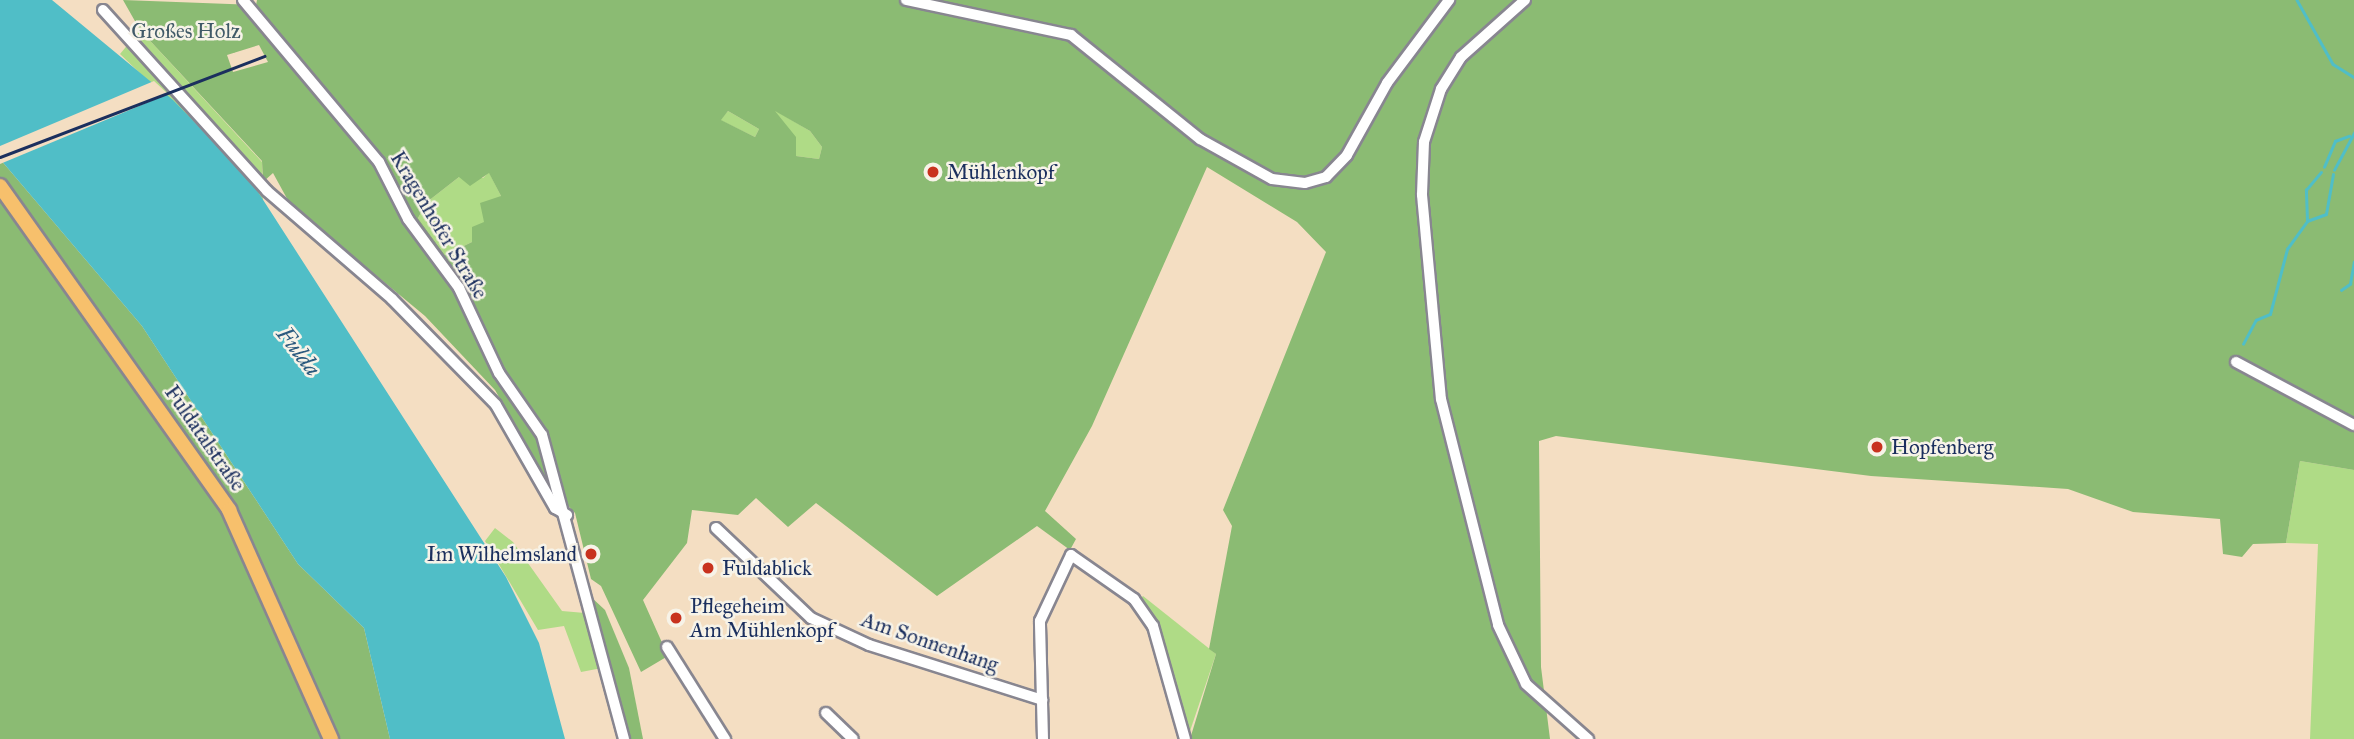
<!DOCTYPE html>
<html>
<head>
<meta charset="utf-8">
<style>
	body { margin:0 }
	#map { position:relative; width:2354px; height:739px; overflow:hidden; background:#f4dec2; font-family:"IM FELL Great Primer",serif }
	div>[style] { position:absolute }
	.green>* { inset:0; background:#afdb86 }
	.forest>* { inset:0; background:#8bbb73 }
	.water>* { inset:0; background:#50bec7 }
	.pier>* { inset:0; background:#f4dec2 }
	.stream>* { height:2.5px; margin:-1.25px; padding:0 1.25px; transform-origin:1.25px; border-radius:1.25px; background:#50bec7 }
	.roads { filter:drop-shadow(2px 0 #888690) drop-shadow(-2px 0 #888690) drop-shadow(0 2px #888690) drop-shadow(0 -2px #888690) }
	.minor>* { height:10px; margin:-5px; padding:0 5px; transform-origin:5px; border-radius:5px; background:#fff }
	.major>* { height:14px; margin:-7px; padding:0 7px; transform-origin:7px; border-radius:7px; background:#f7c06c }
	.rail>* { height:2.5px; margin:-1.25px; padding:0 1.25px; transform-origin:1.25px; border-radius:1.25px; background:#1b2f5e }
	.dots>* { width:19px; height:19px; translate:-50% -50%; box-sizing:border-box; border:4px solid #f7f3e8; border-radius:50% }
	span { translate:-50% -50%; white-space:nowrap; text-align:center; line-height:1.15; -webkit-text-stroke:5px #f7f3e8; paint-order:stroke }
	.park-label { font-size:21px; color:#405a68 }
	.poi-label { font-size:21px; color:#1b2f5e }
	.left { translate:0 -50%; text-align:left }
	.right { translate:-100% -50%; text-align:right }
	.street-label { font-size:21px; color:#1b2f5e }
	.water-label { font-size:23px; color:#2b5a7e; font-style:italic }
</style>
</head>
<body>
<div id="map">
	<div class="green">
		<i style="clip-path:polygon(140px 30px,262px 162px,263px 202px,249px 178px,120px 54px)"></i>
		<i style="clip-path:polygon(773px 109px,810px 131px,822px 147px,819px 159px,796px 156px)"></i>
		<i style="clip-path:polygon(728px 111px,759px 129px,755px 137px,720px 120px)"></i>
		<i style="clip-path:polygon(489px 172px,501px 196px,472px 242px,445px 255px,418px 218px,427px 202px,459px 177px,483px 178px)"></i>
		<i style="clip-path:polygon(2300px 461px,2354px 470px,2354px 739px,2310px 739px,2318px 544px,2286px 543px)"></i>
		<i style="clip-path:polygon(495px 528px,513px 542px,562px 611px,585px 613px,602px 668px,581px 672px,564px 626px,538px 630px,485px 541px)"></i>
		<i style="clip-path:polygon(1143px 596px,1216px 654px,1189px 734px,1140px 599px)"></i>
	</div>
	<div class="forest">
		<i style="clip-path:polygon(evenodd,123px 0,256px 5px,257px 0,2354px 0,2354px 470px,2300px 461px,2286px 543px,2253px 544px,2242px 557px,2223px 554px,2220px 519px,2133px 512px,2068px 489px,1871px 476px,1556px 436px,1539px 441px,1541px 667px,1550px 739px,1190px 739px,1216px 654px,1209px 649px,1232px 526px,1223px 510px,1326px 252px,1297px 222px,1207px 167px,1092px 426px,1045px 511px,1076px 539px,1070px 550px,1037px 526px,937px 596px,816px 503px,788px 527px,756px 498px,738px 515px,692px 510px,687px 543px,643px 600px,668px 656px,641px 672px,601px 586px,591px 579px,575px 513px,550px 486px,495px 390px,425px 316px,290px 204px,273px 173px,263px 182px,262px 161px,140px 30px,123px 0,259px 45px,268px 62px,233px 72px,227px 55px,259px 45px,123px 0,728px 111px,759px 129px,755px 137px,721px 120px,728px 111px,123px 0,775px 111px,810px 131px,822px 147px,819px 159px,796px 156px,796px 137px,775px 111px,123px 0,489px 173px,501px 196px,480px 203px,484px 222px,472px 227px,472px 242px,445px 255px,418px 218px,427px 202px,459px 177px,470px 186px,489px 173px)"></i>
		<i style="clip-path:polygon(0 159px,142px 326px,298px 564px,364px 628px,390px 739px,0 739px)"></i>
		<i style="clip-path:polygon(591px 597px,605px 610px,629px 668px,643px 739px,629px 739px)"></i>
	</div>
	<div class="water">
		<i style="clip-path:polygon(0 0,52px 0,173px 100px,249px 178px,506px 577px,539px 643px,565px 739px,390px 739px,364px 628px,298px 564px,142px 326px,0 159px)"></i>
	</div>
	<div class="pier">
		<i style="clip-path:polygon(154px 81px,168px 94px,0 164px,0 146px)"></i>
	</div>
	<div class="stream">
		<i style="left:2297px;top:0;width:73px;rotate:60.6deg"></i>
		<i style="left:2333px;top:64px;width:25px;rotate:32deg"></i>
		<i style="left:2324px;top:167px;width:28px;rotate:-67deg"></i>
		<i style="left:2335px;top:141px;width:15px;rotate:-20deg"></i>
		<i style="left:2334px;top:170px;width:42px;rotate:-61.6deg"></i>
		<i style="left:2307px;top:221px;width:31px;rotate:-92deg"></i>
		<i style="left:2306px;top:190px;width:23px;rotate:-50deg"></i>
		<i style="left:2341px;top:290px;width:11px;rotate:-34deg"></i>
		<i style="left:2350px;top:284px;width:22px;rotate:-80deg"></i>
		<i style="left:2243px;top:344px;width:27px;rotate:-62deg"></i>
		<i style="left:2256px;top:320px;width:15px;rotate:-23deg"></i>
		<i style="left:2270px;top:314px;width:67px;rotate:-75.3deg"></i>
		<i style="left:2287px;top:249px;width:34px;rotate:-54deg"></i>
		<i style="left:2307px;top:221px;width:20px;rotate:-20deg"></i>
		<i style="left:2326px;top:214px;width:40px;rotate:-80deg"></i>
	</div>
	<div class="roads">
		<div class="minor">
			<i style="left:243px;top:0;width:212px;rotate:50deg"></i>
			<i style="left:379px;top:162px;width:64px;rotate:63deg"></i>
			<i style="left:408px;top:219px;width:86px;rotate:53.5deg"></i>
			<i style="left:459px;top:288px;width:94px;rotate:64.8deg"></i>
			<i style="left:499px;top:373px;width:75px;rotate:55.3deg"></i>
			<i style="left:542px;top:435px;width:315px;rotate:74.9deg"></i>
			<i style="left:906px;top:0;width:169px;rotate:12deg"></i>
			<i style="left:1071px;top:35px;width:166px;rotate:38.9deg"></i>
			<i style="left:1200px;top:139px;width:82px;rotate:29.1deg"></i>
			<i style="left:1272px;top:179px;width:33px;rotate:7deg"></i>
			<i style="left:1305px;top:183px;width:22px;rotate:-16deg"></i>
			<i style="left:1326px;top:177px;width:30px;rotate:-46deg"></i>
			<i style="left:1347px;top:155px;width:82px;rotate:-60.9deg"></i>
			<i style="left:1387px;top:83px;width:104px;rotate:-53.2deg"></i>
			<i style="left:1525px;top:0;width:86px;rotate:138.3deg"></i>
			<i style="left:1461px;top:57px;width:38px;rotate:122deg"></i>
			<i style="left:1441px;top:89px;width:56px;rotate:107.8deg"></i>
			<i style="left:1424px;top:142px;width:53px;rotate:92.2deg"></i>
			<i style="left:1422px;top:195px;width:205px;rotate:84.7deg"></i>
			<i style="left:1441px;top:399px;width:233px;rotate:75.8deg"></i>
			<i style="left:1498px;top:625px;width:65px;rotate:64.6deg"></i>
			<i style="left:1526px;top:684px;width:83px;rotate:41.6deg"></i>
			<i style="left:103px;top:10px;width:244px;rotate:47.8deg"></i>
			<i style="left:267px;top:191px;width:165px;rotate:40.8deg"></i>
			<i style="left:392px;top:299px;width:148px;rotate:45.5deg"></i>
			<i style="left:496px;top:405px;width:119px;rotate:60.2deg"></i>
			<i style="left:555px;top:508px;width:14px;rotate:30deg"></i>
			<i style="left:2236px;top:362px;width:134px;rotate:28.1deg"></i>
			<i style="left:716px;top:528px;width:131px;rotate:43.5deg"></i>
			<i style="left:811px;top:618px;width:64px;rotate:25deg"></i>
			<i style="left:869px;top:645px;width:182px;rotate:17.6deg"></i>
			<i style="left:667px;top:647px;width:109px;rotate:57.8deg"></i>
			<i style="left:826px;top:713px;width:37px;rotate:44deg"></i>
			<i style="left:1043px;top:739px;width:118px;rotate:-91.5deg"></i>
			<i style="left:1040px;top:621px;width:73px;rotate:-64.8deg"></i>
			<i style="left:1071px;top:555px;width:77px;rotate:34.9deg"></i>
			<i style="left:1134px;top:599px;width:33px;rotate:55deg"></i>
			<i style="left:1153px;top:626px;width:117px;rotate:74.2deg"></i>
		</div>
		<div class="major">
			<i style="left:0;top:186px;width:397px;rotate:54.7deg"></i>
			<i style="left:229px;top:510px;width:251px;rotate:66deg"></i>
		</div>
	</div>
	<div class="rail">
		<i style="left:0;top:157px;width:283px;rotate:-20.9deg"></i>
	</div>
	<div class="dots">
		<i style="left:933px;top:172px;background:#c8321e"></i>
		<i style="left:1877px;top:447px;background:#c8321e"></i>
		<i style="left:591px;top:554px;background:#c8321e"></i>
		<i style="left:708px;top:568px;background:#c8321e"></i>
		<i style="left:676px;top:618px;background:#c8321e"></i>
	</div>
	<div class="park-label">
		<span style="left:186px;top:31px">Großes Holz</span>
	</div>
	<div class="poi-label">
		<span class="left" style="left:947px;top:172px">Mühlenkopf</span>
		<span class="left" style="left:1891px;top:447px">Hopfenberg</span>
		<span class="right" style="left:577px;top:554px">Im Wilhelmsland</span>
		<span class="left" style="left:722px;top:568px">Fuldablick</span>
		<span class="left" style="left:690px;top:618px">Pflegeheim<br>Am Mühlenkopf</span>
	</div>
	<div class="street-label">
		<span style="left:439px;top:225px;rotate:59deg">Kragenhofer Straße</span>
		<span style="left:205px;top:438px;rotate:55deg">Fuldatalstraße</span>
		<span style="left:930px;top:642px;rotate:19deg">Am Sonnenhang</span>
	</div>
	<div class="water-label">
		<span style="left:299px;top:351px;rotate:52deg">Fulda</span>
	</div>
</div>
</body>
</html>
